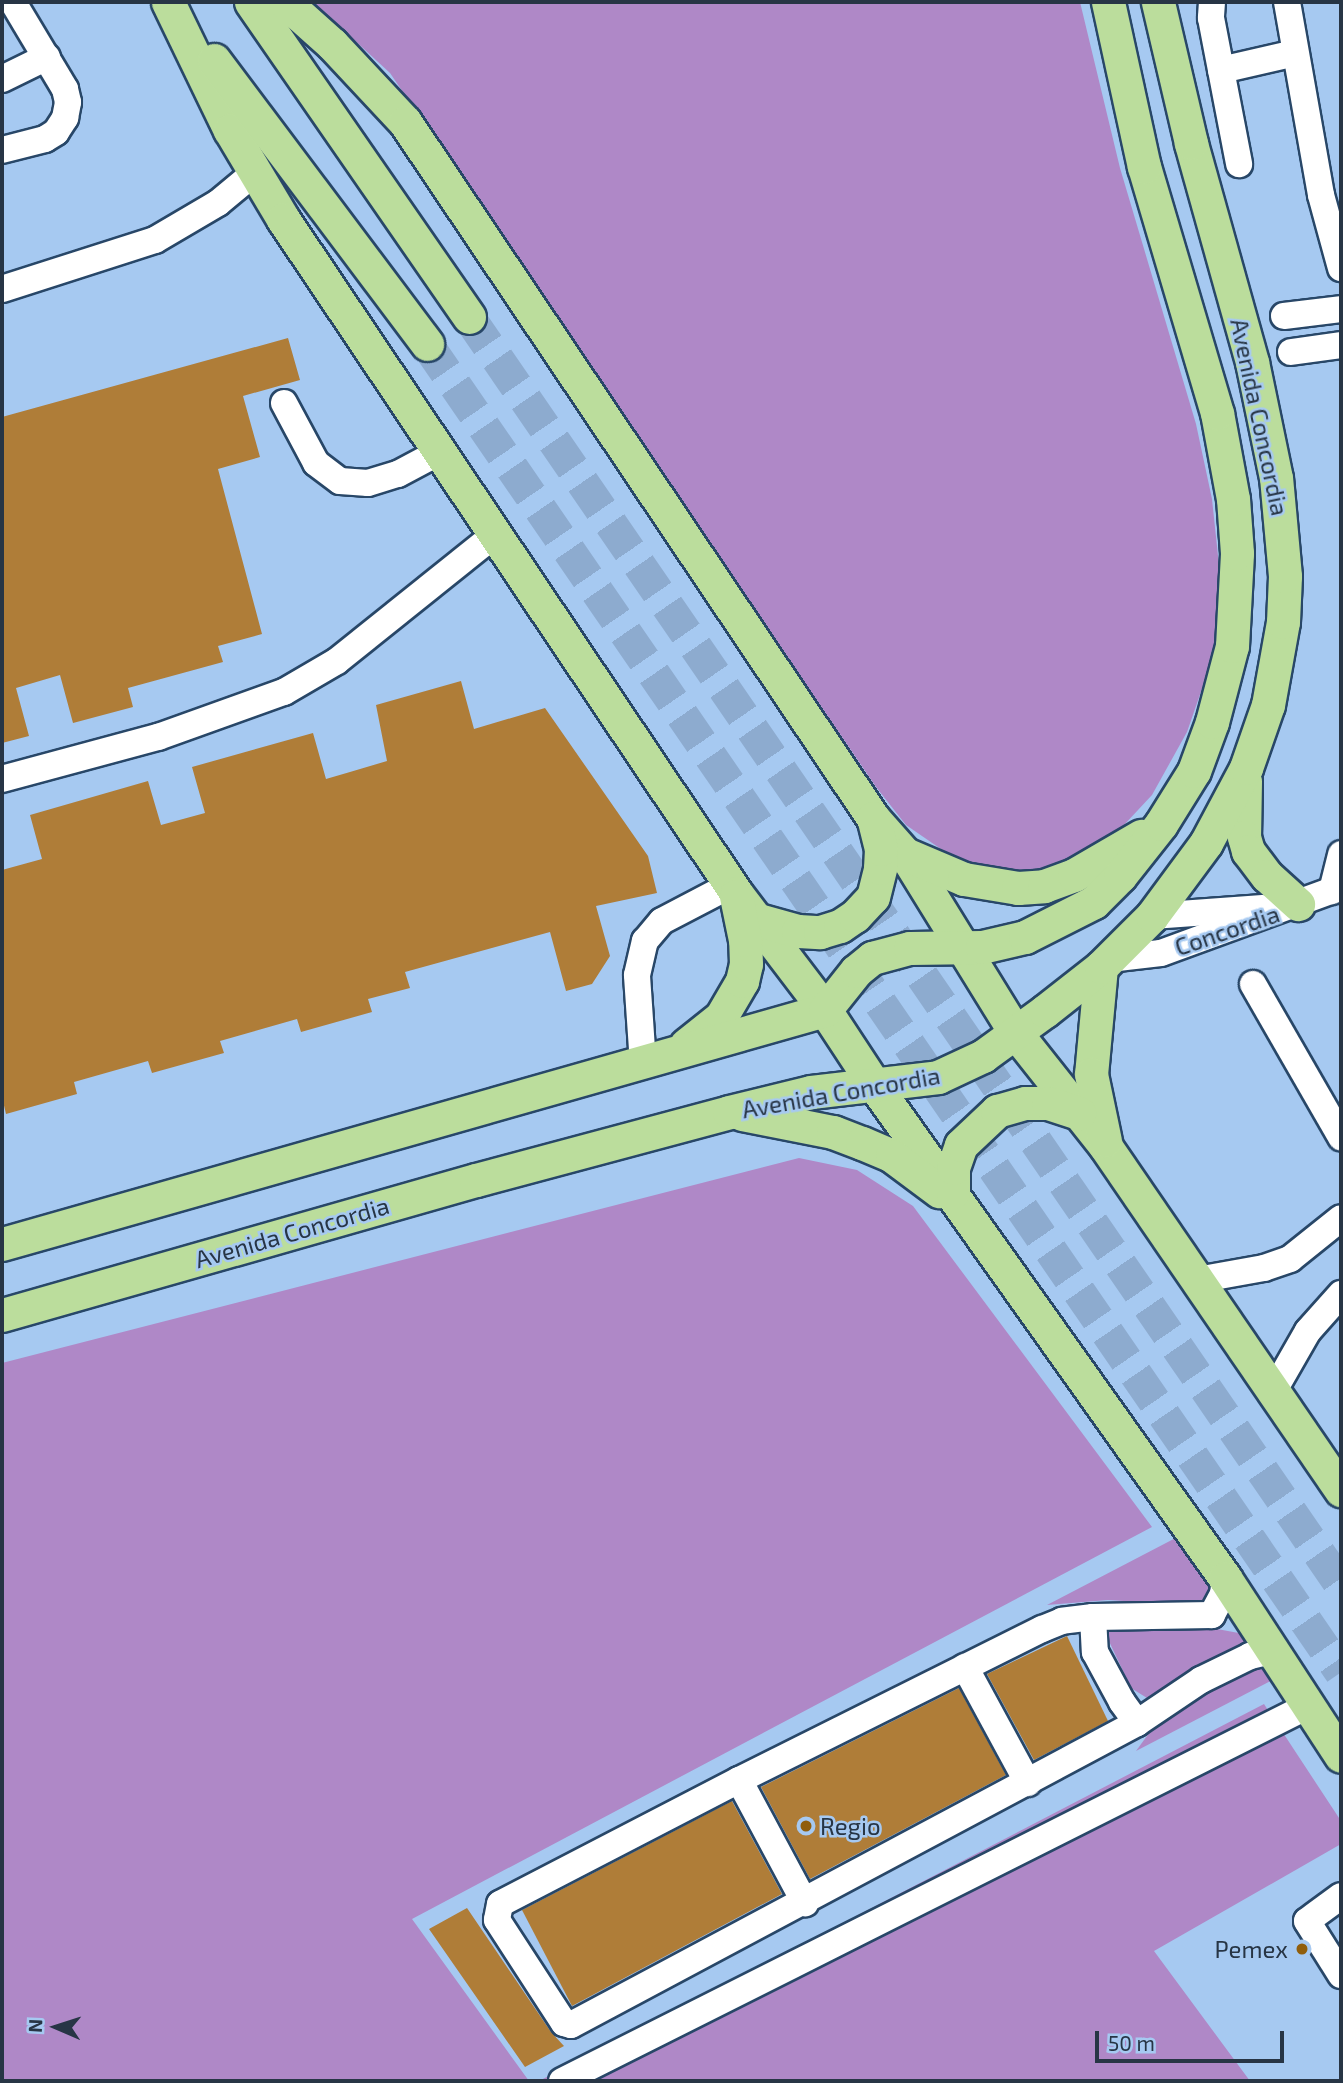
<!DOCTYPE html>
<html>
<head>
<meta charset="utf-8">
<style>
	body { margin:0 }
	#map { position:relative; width:1343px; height:2083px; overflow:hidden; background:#a6c9f1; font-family:"Exo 2",sans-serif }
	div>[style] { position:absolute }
	.green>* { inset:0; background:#af88c7 }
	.building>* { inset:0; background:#af7d38 }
	.major-tunnel>* { height:33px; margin-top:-16.5px; transform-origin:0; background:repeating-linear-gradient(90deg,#8dabcf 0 33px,transparent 0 50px) }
	.roads { filter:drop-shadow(2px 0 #284768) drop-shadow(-2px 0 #284768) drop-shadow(0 2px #284768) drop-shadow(0 -2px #284768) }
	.minor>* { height:26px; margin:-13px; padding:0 13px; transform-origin:13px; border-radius:13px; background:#fff }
	.major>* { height:33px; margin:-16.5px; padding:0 16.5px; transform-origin:16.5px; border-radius:16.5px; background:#bbdd9c }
	.dots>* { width:19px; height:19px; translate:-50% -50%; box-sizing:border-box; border:4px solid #a6c9f1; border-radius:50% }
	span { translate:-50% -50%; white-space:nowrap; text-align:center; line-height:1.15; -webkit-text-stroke:5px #a6c9f1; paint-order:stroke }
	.street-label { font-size:24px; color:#273545 }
	.poi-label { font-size:24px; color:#273545 }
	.left { translate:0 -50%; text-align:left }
	.right { translate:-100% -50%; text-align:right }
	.frame { position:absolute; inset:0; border:4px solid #273545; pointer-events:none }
	.north { position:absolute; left:21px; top:1992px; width:70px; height:70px; -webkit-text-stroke:5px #a6c9f1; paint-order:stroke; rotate:273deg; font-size:19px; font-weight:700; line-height:28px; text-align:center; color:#273545 }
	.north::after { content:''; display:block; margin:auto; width:24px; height:32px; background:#273545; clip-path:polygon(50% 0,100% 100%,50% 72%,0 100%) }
	.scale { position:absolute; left:1095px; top:2031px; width:189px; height:32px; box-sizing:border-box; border:4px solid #273545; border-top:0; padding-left:9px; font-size:21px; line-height:24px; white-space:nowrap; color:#273545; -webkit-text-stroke:5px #a6c9f1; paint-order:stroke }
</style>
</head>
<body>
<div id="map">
	<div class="green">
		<i style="clip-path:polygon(313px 2px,1080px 2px,1120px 168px,1196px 424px,1212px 499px,1221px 584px,1214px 654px,1187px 732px,1152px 795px,1110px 840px,1060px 871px,1011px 874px,954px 858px,906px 825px,876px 787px,390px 73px)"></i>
		<i style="clip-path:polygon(799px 1158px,857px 1170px,913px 1206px,1152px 1527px,412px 1919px,529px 2081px,2px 2081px,2px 1363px)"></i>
		<i style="clip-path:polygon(1189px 1531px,1212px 1586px,1210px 1600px,1201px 1606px,1108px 1600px,1047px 1605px)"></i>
		<i style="clip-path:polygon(1111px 1625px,1201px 1626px,1244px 1634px,1250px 1645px,1232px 1649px,1156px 1699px,1147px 1698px,1131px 1688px,1107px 1637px)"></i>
		<i style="clip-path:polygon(1262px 1665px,1284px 1674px,1136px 1751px,1160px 1718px,1199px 1686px)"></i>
		<i style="clip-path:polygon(1264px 1704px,1341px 1821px,1341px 1844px,1154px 1951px,1250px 2081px,539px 2081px)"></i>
	</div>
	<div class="building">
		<i style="clip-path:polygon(288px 338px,300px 380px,243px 396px,260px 457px,218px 469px,262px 634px,218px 646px,223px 662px,128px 688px,133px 707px,73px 723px,60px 675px,16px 688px,29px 736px,2px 743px,2px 417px)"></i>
		<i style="clip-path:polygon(461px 681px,474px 729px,545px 708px,648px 856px,657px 893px,596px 906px,610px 956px,592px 984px,566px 991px,550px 932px,405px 972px,410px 988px,368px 999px,372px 1012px,301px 1032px,297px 1019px,220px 1041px,224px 1053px,152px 1073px,148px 1061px,74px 1082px,77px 1094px,6px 1114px,2px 1097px,2px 870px,42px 859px,30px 815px,148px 781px,161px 825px,205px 813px,192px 767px,313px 733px,326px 779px,350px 772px,387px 761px,376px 705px)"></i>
		<i style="clip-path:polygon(1067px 1636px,1108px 1721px,1034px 1760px,987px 1674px)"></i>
		<i style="clip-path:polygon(959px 1688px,1006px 1775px,810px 1879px,761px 1787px)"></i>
		<i style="clip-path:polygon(732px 1801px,782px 1894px,572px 2006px,522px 1910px)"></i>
		<i style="clip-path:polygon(467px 1908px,551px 2032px,564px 2046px,525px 2067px,429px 1929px)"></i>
	</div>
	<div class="major-tunnel">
		<i style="left:469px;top:317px;width:1539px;rotate:55.48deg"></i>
		<i style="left:427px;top:344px;width:1612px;rotate:55.46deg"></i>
	</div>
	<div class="roads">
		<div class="minor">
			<i style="left:1212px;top:2px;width:16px;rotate:94deg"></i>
			<i style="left:1211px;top:18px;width:149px;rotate:79.1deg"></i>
			<i style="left:1287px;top:2px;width:196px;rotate:80deg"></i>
			<i style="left:1321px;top:195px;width:76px;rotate:74.7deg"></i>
			<i style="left:1221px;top:70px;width:76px;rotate:-12.9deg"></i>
			<i style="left:2px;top:79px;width:50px;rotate:-26.1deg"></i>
			<i style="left:2px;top:150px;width:44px;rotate:-14.3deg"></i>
			<i style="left:45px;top:139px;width:13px;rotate:-32deg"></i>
			<i style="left:56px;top:132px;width:17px;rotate:-57deg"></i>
			<i style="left:65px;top:118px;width:16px;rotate:-79deg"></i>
			<i style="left:68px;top:102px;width:13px;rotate:-103deg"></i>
			<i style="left:65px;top:89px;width:101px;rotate:-120.9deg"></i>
			<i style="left:2px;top:289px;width:161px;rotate:-17.8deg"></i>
			<i style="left:155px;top:240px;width:73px;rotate:-30.4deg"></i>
			<i style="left:218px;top:203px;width:47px;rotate:-39.8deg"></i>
			<i style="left:1284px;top:316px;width:57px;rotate:-7deg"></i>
			<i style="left:1291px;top:352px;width:50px;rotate:-8deg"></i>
			<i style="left:284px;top:403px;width:68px;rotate:61.9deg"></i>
			<i style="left:316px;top:463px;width:30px;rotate:37deg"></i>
			<i style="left:340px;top:481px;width:28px;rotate:4deg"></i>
			<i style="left:368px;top:483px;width:31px;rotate:-17deg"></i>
			<i style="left:398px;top:474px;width:49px;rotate:-28.1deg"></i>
			<i style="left:2px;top:779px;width:162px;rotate:-15.1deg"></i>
			<i style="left:158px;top:737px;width:134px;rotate:-19.7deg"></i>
			<i style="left:284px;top:692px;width:61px;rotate:-30.3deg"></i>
			<i style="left:337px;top:661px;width:205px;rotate:-38.7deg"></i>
			<i style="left:1332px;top:891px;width:38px;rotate:-76deg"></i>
			<i style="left:1152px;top:916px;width:111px;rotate:-4.1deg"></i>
			<i style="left:1109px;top:959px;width:52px;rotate:-6.6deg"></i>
			<i style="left:1161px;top:953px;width:192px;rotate:-20.1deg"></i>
			<i style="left:1253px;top:984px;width:177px;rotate:60.1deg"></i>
			<i style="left:643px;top:1064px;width:89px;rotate:-93.9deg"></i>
			<i style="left:637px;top:975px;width:35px;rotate:-77deg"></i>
			<i style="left:645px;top:941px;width:26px;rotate:-50deg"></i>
			<i style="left:662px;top:921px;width:78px;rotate:-27.6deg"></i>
			<i style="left:1197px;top:1280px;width:68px;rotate:-10.2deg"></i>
			<i style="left:1264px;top:1268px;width:28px;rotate:-19deg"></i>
			<i style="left:1290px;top:1259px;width:65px;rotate:-38.8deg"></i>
			<i style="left:1273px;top:1392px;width:70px;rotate:-60.2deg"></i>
			<i style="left:1308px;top:1331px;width:50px;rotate:-48.3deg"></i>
			<i style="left:1225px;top:1578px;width:16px;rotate:97deg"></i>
			<i style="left:1223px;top:1594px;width:24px;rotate:118deg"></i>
			<i style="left:1212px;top:1615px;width:119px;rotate:179deg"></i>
			<i style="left:1093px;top:1617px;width:35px;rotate:87deg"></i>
			<i style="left:1095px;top:1652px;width:57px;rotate:61.6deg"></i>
			<i style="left:1122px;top:1702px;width:26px;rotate:54deg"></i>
			<i style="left:1137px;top:1723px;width:77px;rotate:-33.9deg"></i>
			<i style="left:1201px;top:1680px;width:55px;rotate:-26.1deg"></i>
			<i style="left:1250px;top:1656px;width:23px;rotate:-13deg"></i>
			<i style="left:1093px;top:1617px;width:31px;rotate:173deg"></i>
			<i style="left:1062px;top:1621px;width:22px;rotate:158deg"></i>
			<i style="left:1042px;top:1629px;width:339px;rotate:153.5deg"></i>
			<i style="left:739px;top:1780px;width:269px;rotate:152.6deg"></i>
			<i style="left:500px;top:1904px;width:16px;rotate:101deg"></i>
			<i style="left:497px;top:1920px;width:123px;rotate:57deg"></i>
			<i style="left:564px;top:2023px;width:7px;rotate:16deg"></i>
			<i style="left:571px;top:2025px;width:642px;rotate:-28.08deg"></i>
			<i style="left:965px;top:1667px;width:132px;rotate:61.5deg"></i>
			<i style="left:739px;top:1780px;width:140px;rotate:61.8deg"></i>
			<i style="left:1341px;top:1896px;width:42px;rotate:143.7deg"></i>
			<i style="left:1307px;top:1921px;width:64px;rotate:57.8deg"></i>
			<i style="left:562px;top:2081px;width:835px;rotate:-26.69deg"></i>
		</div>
		<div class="major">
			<i style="left:168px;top:2px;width:142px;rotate:64.2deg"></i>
			<i style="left:230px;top:130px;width:104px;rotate:59.2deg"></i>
			<i style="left:283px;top:219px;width:812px;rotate:56.09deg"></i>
			<i style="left:736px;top:893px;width:147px;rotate:52.7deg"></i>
			<i style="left:825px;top:1010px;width:91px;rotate:56.7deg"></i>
			<i style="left:875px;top:1086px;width:604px;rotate:54.57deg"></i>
			<i style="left:1225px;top:1578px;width:212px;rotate:56.9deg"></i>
			<i style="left:251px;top:2px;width:383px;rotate:55.3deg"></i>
			<i style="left:285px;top:2px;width:63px;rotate:41.8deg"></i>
			<i style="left:332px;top:44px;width:107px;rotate:46.9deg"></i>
			<i style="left:405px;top:122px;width:839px;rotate:56.08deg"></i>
			<i style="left:873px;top:818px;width:48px;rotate:48.4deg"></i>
			<i style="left:905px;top:854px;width:209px;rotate:58.3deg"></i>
			<i style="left:1015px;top:1032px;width:147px;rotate:51.6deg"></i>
			<i style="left:1106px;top:1147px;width:416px;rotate:55.6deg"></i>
			<i style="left:214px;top:60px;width:355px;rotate:53.1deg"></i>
			<i style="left:1245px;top:781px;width:56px;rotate:91deg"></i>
			<i style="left:1244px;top:837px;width:15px;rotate:74deg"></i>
			<i style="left:1248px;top:851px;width:31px;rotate:53deg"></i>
			<i style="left:1267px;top:876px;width:42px;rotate:42.1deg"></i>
			<i style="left:905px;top:854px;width:64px;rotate:23deg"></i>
			<i style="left:964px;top:879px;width:55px;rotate:9.5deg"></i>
			<i style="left:1018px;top:888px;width:26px;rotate:-4deg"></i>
			<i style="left:1044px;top:886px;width:32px;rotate:-20deg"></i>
			<i style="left:1074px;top:875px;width:78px;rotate:-30.2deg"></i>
			<i style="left:758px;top:920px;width:41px;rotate:15.4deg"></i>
			<i style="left:798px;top:931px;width:22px;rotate:3deg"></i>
			<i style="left:820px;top:932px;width:21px;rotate:-17deg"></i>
			<i style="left:840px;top:926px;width:18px;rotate:-34deg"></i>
			<i style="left:855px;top:916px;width:26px;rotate:-47deg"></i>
			<i style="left:873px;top:897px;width:30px;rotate:-76deg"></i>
			<i style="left:880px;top:868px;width:19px;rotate:-87deg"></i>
			<i style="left:881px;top:849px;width:32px;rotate:-104deg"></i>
			<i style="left:1101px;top:967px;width:107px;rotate:95.3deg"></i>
			<i style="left:1091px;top:1074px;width:68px;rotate:78.2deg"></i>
			<i style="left:686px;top:1045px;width:45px;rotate:-38.7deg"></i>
			<i style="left:721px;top:1017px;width:42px;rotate:-59.7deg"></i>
			<i style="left:742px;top:981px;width:17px;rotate:-77deg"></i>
			<i style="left:746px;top:964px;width:24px;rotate:-92deg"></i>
			<i style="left:745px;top:940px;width:45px;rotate:-101.6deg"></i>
			<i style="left:742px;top:1114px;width:93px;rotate:11.2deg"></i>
			<i style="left:833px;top:1132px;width:31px;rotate:21deg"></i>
			<i style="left:862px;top:1143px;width:33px;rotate:23deg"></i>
			<i style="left:892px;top:1156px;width:59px;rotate:36.7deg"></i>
			<i style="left:953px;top:1192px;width:24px;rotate:-90deg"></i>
			<i style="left:953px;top:1168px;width:24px;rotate:-71deg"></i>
			<i style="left:961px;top:1145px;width:50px;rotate:-43.4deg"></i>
			<i style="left:997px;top:1111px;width:29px;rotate:-16deg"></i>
			<i style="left:1025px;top:1103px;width:23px"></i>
			<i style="left:1048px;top:1103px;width:33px;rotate:18deg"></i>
			<i style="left:2px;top:1244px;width:856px;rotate:-15.87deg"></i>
			<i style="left:825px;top:1010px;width:50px;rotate:-51.5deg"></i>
			<i style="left:856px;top:971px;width:21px;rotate:-39deg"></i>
			<i style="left:872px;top:958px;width:39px;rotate:-15deg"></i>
			<i style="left:910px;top:948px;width:72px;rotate:-0.8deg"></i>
			<i style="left:982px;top:947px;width:44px;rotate:-13.1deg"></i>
			<i style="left:1025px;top:937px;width:77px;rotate:-26.9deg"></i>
			<i style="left:1094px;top:902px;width:37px;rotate:-45deg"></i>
			<i style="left:1120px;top:876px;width:66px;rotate:-51.7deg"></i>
			<i style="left:1161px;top:824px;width:62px;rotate:-58.1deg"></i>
			<i style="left:1194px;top:771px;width:52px;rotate:-69.8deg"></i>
			<i style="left:1212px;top:722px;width:79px;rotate:-75.3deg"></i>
			<i style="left:1232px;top:646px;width:93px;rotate:-86.9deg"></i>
			<i style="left:1237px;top:553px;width:54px;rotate:-94.2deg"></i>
			<i style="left:1233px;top:499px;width:87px;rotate:-100.5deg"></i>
			<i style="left:1217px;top:413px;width:257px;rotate:-106.5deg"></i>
			<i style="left:1144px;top:167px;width:169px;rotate:-102.3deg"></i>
			<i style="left:2px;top:1315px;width:493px;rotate:-15.9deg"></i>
			<i style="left:476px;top:1180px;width:262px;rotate:-15deg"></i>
			<i style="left:729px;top:1112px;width:84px;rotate:-13.7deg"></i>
			<i style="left:811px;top:1092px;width:128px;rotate:-6.7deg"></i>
			<i style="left:938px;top:1077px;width:50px;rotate:-25deg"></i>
			<i style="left:983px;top:1056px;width:77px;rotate:-36deg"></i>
			<i style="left:1045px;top:1011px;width:71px;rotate:-38.2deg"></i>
			<i style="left:1101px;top:967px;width:72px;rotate:-45deg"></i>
			<i style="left:1152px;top:916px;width:91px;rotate:-53.5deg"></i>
			<i style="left:1206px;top:843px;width:85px;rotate:-61.9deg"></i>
			<i style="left:1246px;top:768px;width:67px;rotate:-70.8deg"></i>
			<i style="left:1268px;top:705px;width:84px;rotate:-79.8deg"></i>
			<i style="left:1283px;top:622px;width:46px;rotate:-87.5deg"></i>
			<i style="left:1285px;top:576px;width:98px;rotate:-95.2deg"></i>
			<i style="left:1276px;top:478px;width:118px;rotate:-101.7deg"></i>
			<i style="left:1252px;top:362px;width:227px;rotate:-105.6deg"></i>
			<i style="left:1191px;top:143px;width:145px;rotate:-103.2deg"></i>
		</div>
	</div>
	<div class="dots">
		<i style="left:806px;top:1826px;background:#905e0c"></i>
		<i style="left:1302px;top:1949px;background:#905e0c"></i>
	</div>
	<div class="street-label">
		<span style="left:1260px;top:417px;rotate:78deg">Avenida Concordia</span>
		<span style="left:1227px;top:930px;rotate:-19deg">Concordia</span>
		<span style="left:841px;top:1092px;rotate:-10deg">Avenida Concordia</span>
		<span style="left:292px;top:1232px;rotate:-16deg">Avenida Concordia</span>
	</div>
	<div class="poi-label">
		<span class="left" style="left:820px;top:1826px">Regio</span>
		<span class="right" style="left:1288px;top:1949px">Pemex</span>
	</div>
	<div class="frame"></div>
	<div class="north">N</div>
	<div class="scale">50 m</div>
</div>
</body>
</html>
